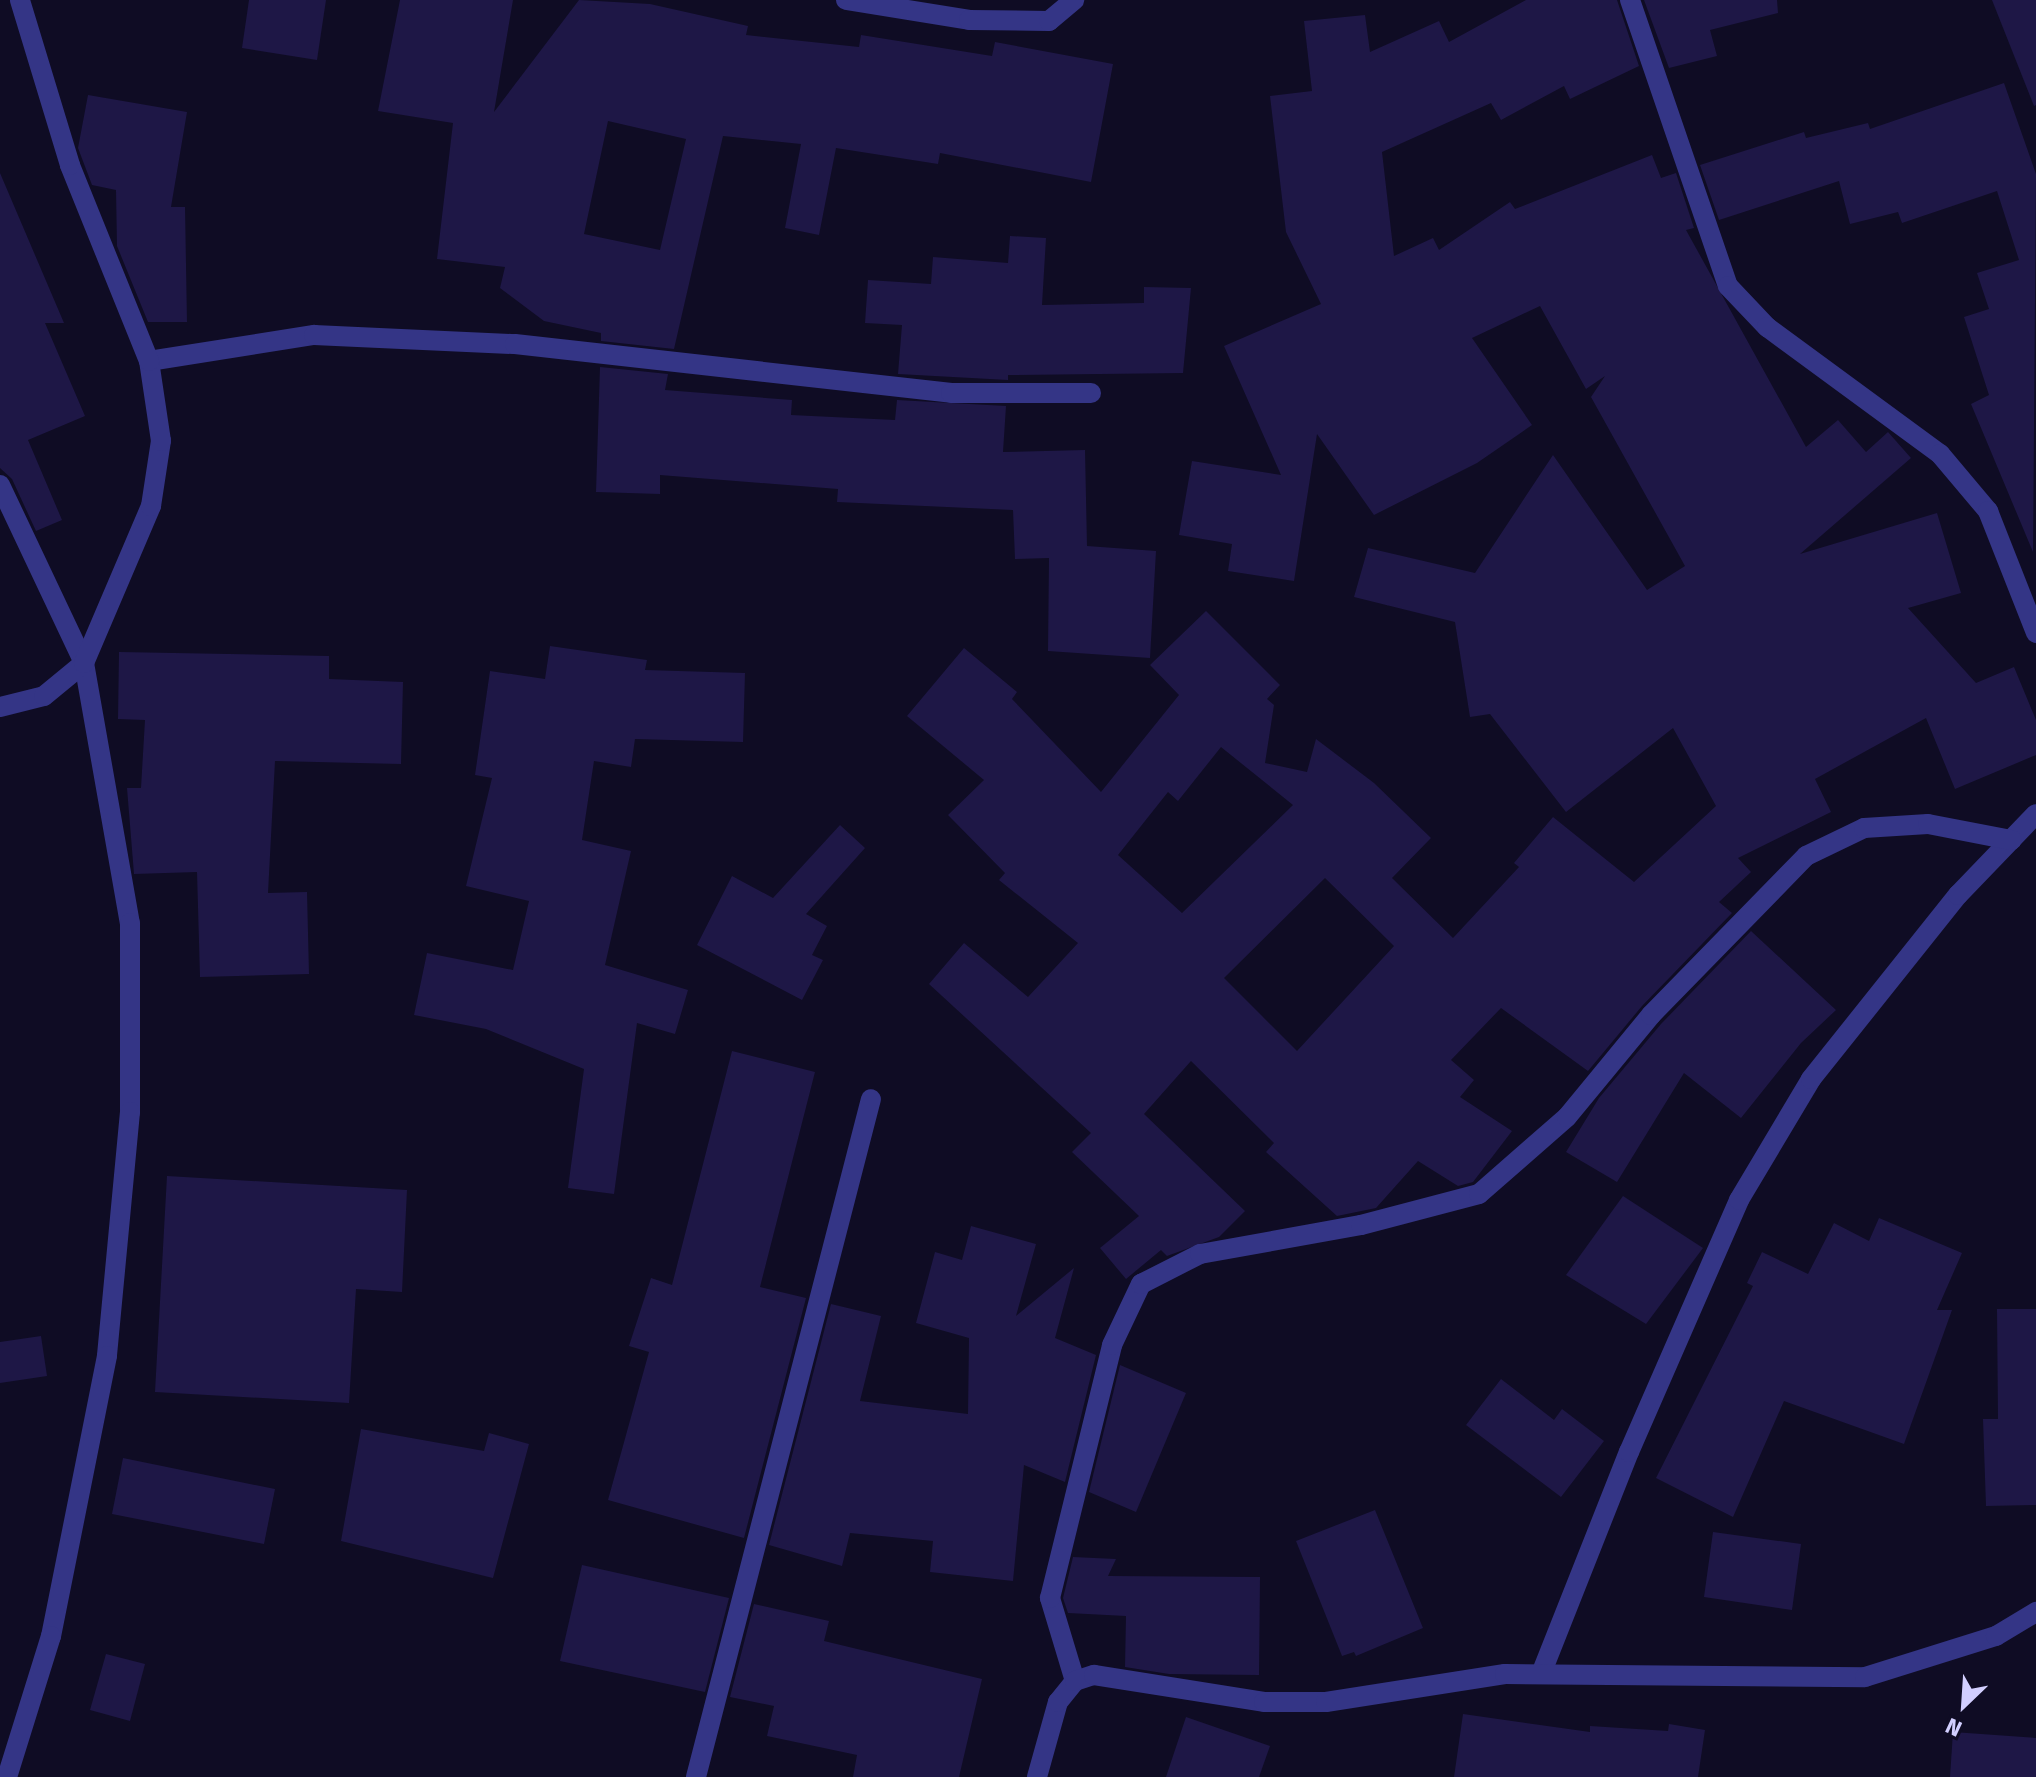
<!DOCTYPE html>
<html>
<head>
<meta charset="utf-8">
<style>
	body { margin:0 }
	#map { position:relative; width:2036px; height:1777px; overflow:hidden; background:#0f0c24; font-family:"Fira Sans",sans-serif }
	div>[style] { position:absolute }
	.building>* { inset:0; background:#1e1746 }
	.minor>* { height:20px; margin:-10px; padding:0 10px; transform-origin:10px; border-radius:10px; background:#343586 }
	span { translate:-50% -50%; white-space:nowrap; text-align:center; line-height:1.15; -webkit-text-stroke:6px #0f0c24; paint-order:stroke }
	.north { position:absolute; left:1924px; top:1665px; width:80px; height:80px; -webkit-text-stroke:6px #0f0c24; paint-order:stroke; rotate:205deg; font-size:22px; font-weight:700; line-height:32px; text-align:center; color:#d2cfff }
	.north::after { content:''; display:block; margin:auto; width:28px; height:36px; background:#d2cfff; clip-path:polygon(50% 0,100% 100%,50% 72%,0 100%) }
</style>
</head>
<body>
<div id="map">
	<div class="building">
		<i style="clip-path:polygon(249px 0,326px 0,317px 60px,242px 48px)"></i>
		<i style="clip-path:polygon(evenodd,400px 0,513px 0,494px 112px,579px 0,650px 4px,748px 26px,746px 35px,859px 47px,861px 35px,992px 56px,995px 42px,1113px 64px,1091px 182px,940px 153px,938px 164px,836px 148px,819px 235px,785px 228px,801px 144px,723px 136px,674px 349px,601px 341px,601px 333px,544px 321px,500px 288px,505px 267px,437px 259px,453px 123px,378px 111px,400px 0,608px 121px,686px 139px,660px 250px,584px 234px,608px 121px)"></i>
		<i style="clip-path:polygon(evenodd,1526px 0,1617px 0,1639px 66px,1570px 99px,1564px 86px,1501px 120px,1491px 103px,1382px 152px,1394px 256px,1433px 238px,1439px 250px,1510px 202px,1515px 209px,1652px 155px,1661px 178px,1676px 173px,1694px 228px,1686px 230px,1806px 447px,1838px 420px,1866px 452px,1888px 432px,1911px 458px,1800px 554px,1937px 513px,1961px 593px,1908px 608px,1976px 683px,2014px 667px,2036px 720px,2036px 755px,1955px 789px,1926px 718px,1815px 779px,1831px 812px,1738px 858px,1751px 872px,1719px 902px,1732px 913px,1642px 1006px,1588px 1071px,1501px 1008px,1451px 1060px,1474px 1080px,1460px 1097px,1512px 1131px,1473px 1182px,1458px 1186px,1418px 1161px,1376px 1208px,1337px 1216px,1266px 1152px,1274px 1143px,1191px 1061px,1144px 1114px,1245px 1211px,1219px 1237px,1167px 1256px,1161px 1250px,1126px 1279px,1100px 1248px,1139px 1216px,1072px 1152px,1091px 1133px,929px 984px,964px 943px,1028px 997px,1078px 943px,999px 880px,1005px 873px,948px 815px,984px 780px,907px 716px,964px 648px,1017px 692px,1012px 699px,1101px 792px,1179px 695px,1150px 665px,1206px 611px,1280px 685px,1267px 699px,1274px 705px,1265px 763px,1307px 772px,1316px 739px,1374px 783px,1431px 838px,1392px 878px,1453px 938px,1519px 867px,1514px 863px,1553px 817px,1634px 882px,1716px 806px,1673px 728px,1566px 812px,1490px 714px,1470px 717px,1455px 622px,1354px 597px,1368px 548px,1475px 573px,1553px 455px,1647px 590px,1685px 566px,1591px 397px,1605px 376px,1586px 389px,1540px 306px,1472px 338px,1532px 425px,1477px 463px,1374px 515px,1317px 434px,1294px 581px,1228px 571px,1232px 544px,1179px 535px,1192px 461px,1281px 475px,1224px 346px,1321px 304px,1286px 232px,1270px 96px,1312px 91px,1304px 21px,1365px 15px,1370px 52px,1439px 21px,1449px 42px,1526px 0,1221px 747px,1293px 805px,1182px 913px,1118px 855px,1168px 792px,1178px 801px,1221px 747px,1526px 0,1325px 878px,1394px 946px,1297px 1051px,1224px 978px,1325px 878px)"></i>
		<i style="clip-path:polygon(1644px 0,1777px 0,1778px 13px,1710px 30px,1717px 56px,1669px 68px)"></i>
		<i style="clip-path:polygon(1992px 0,2036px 0,2036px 105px,2034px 106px)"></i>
		<i style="clip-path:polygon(2004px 83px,2036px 174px,2033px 552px,1971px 404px,1989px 395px,1964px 317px,1989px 309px,1977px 273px,2019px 260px,1997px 191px,1902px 223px,1898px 212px,1850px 224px,1839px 181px,1719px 220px,1700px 165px,1804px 132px,1806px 138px,1868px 123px,1870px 129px)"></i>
		<i style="clip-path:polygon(88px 95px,187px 112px,171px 207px,185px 207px,187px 322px,148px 322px,117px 246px,116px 190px,92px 185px,78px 148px)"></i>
		<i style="clip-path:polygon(0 173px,64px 323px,45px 323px,85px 416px,28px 440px,62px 520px,36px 531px,12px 479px,0 468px)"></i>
		<i style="clip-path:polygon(1010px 236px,1046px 238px,1042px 305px,1144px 303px,1144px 287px,1191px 288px,1183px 373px,1008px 375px,1008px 380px,898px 374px,902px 325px,865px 323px,868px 280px,931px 284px,933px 257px,1008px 263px)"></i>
		<i style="clip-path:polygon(600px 367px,668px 374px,665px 390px,792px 400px,791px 415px,895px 420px,897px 400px,1006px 406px,1003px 452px,1085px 450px,1087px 546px,1156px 551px,1150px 658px,1048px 651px,1049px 558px,1015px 559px,1013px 510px,837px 502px,838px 489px,660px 475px,660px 494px,596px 492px)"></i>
		<i style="clip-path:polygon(550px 646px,647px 660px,645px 670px,745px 673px,743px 742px,635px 739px,631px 767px,594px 761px,582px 840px,631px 851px,605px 965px,688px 990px,675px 1034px,637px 1023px,614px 1194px,568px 1188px,584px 1069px,486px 1029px,414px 1015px,427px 953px,513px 970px,529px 901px,466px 886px,492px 778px,475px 775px,490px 671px,545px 679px)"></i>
		<i style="clip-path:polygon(119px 652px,329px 656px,329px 679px,403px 682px,401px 764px,275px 761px,268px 893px,307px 892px,309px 974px,200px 977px,197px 872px,134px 874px,127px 788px,141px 788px,145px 720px,118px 719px)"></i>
		<i style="clip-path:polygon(840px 825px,865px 848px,806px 914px,827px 926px,812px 955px,823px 960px,802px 1000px,697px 945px,732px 876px,773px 898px)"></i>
		<i style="clip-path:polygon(1751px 931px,1836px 1010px,1801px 1043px,1741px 1118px,1684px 1073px,1617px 1182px,1566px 1152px,1599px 1098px,1661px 1024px)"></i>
		<i style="clip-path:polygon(732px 1051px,815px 1072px,760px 1287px,806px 1298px,744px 1538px,608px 1500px,649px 1352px,629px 1346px,651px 1278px,672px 1285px)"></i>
		<i style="clip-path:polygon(167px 1176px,407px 1190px,402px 1292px,356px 1289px,349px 1403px,155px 1392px)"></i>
		<i style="clip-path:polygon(1623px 1196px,1703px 1248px,1646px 1324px,1566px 1275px)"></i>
		<i style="clip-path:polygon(1879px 1218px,1962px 1253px,1937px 1310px,1952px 1310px,1904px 1444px,1784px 1401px,1733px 1517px,1656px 1478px,1753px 1286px,1747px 1283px,1762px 1252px,1808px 1274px,1834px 1223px,1869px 1241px)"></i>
		<i style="clip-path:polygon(971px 1226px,1036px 1244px,1016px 1316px,1074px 1268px,1055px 1338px,1096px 1355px,1065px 1482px,1024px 1465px,1013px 1581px,930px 1572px,933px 1541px,850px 1533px,842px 1566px,769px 1545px,831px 1304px,881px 1316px,860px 1401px,968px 1414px,969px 1338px,916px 1323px,935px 1252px,962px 1260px)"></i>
		<i style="clip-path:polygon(1997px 1309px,2036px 1309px,2036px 1505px,1986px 1506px,1983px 1419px,1998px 1419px)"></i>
		<i style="clip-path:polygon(41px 1336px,47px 1376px,0 1383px,0 1342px)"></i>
		<i style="clip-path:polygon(1120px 1365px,1186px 1393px,1136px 1512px,1089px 1492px)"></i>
		<i style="clip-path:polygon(1501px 1379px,1554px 1420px,1562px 1409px,1604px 1441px,1561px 1497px,1466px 1425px)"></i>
		<i style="clip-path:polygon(361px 1429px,484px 1451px,489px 1433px,529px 1444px,493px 1578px,341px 1541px)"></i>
		<i style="clip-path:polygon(123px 1458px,275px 1489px,264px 1544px,112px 1514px)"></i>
		<i style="clip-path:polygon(1375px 1510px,1423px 1628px,1356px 1656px,1354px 1652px,1342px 1656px,1296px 1541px)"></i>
		<i style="clip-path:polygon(1713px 1532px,1801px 1544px,1792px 1610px,1704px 1597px)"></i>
		<i style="clip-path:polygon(1073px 1557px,1116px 1559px,1108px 1576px,1260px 1577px,1259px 1675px,1169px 1674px,1125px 1667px,1126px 1616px,1068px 1613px,1063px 1598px)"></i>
		<i style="clip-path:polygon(582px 1565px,729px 1598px,705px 1692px,560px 1661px)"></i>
		<i style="clip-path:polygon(754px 1604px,829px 1621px,824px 1641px,982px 1679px,959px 1777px,853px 1777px,857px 1755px,767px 1736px,774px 1706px,730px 1697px)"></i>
		<i style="clip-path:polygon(106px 1654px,145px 1664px,130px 1721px,90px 1710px)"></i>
		<i style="clip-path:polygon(1463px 1714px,1590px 1732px,1590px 1726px,1668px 1731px,1669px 1724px,1705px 1730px,1698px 1777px,1454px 1777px)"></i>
		<i style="clip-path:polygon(1186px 1717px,1270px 1746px,1259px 1777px,1166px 1777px)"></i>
		<i style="clip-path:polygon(1953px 1732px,2036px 1738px,2036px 1777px,1950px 1777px)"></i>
	</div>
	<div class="minor">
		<i style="left:846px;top:0;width:125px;rotate:9.2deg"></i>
		<i style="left:969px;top:20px;width:80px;rotate:0.7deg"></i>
		<i style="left:1049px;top:21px;width:33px;rotate:-40deg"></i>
		<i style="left:1630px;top:0;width:302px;rotate:71.1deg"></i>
		<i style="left:1728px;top:286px;width:57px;rotate:46.4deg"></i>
		<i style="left:1767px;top:327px;width:215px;rotate:36.3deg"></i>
		<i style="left:1940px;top:454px;width:75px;rotate:49.9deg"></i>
		<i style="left:1988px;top:511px;width:131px;rotate:68.5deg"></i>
		<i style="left:149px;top:361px;width:167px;rotate:-9deg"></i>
		<i style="left:314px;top:335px;width:201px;rotate:2.6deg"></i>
		<i style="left:515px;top:344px;width:439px;rotate:6.4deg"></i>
		<i style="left:951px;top:393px;width:140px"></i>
		<i style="left:0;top:485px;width:197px;rotate:64.7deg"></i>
		<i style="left:84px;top:663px;width:264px;rotate:80deg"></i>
		<i style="left:130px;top:923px;width:189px;rotate:90deg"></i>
		<i style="left:130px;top:1112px;width:245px;rotate:95.4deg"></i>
		<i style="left:107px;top:1356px;width:286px;rotate:101.3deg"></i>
		<i style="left:51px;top:1636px;width:148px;rotate:107.3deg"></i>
		<i style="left:0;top:707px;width:45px;rotate:-14deg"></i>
		<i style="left:44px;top:696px;width:52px;rotate:-39.5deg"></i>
		<i style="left:84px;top:663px;width:171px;rotate:-66.9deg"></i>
		<i style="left:151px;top:506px;width:66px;rotate:-81.3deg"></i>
		<i style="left:161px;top:441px;width:81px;rotate:-98.5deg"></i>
		<i style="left:149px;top:361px;width:211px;rotate:-112deg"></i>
		<i style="left:70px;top:165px;width:172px;rotate:-106.9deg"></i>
		<i style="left:1541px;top:1674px;width:239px;rotate:-68.4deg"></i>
		<i style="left:1629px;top:1452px;width:275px;rotate:-66.4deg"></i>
		<i style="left:1739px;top:1200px;width:141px;rotate:-59.2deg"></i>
		<i style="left:1811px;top:1079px;width:236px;rotate:-51.4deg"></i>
		<i style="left:1958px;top:895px;width:112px;rotate:-46.1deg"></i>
		<i style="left:1075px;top:1681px;width:87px;rotate:-106.8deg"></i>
		<i style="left:1050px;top:1598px;width:260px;rotate:-76.2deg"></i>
		<i style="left:1112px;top:1345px;width:68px;rotate:-64.6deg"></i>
		<i style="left:1141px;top:1284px;width:66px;rotate:-27deg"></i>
		<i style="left:1200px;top:1254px;width:164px;rotate:-10.2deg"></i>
		<i style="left:1361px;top:1225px;width:122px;rotate:-14.7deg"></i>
		<i style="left:1479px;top:1194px;width:117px;rotate:-41.2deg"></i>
		<i style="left:1567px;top:1117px;width:132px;rotate:-50.5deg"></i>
		<i style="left:1651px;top:1015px;width:222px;rotate:-45.7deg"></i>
		<i style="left:1806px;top:856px;width:64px;rotate:-25.8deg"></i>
		<i style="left:1864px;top:828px;width:64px;rotate:-3.6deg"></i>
		<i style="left:1928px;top:824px;width:85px;rotate:10.9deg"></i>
		<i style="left:696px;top:1777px;width:700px;rotate:-75.53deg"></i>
		<i style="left:1037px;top:1777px;width:78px;rotate:-74.4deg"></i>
		<i style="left:1058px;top:1702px;width:27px;rotate:-51deg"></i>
		<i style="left:1075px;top:1681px;width:20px;rotate:-18deg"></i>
		<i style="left:1094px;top:1675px;width:172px;rotate:9deg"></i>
		<i style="left:1264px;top:1702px;width:62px"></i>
		<i style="left:1326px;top:1702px;width:181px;rotate:-8.9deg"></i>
		<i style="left:1505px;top:1674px;width:360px;rotate:0.5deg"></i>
		<i style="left:1865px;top:1677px;width:137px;rotate:-17.4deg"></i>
		<i style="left:1996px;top:1636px;width:47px;rotate:-31deg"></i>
	</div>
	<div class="north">N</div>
</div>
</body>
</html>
